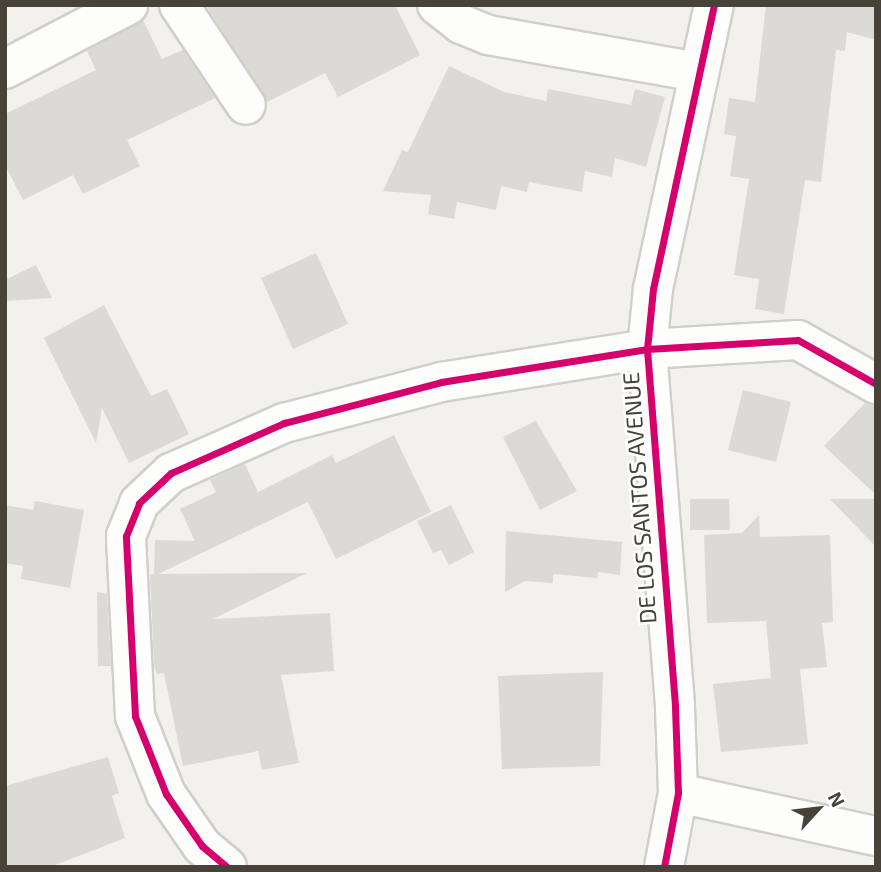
<!DOCTYPE html>
<html>
<head>
<meta charset="utf-8">
<style>
	body { margin:0 }
	#map { position:relative; width:881px; height:872px; overflow:hidden; background:#f2f1ec; font-family:"Exo 2",sans-serif }
	div>[style] { position:absolute }
	.building>* { inset:0; background:#dbdad5 }
	.roads { filter:drop-shadow(2px 0 #d0cfca) drop-shadow(-2px 0 #d0cfca) drop-shadow(0 2px #d0cfca) drop-shadow(0 -2px #d0cfca) }
	.minor>* { height:38px; margin:-19px; padding:0 19px; transform-origin:19px; border-radius:19px; background:#fdfdfc }
	.cycleway>* { height:7px; margin:-3.5px; padding:0 3.5px; transform-origin:3.5px; border-radius:3.5px; background:#d6006c }
	span { translate:-50% -50%; white-space:nowrap; text-align:center; line-height:1.15; -webkit-text-stroke:5px #fff; paint-order:stroke }
	.street-label { font-size:23px; color:#484338 }
	.frame { position:absolute; inset:0; border:7px solid #484338; pointer-events:none }
	.north { position:absolute; left:783px; top:774px; width:70px; height:70px; -webkit-text-stroke:5px #fff; paint-order:stroke; rotate:63deg; font-size:19px; font-weight:700; line-height:28px; text-align:center; color:#484338 }
	.north::after { content:''; display:block; margin:auto; width:24px; height:32px; background:#484338; clip-path:polygon(50% 0,100% 100%,50% 72%,0 100%) }
</style>
</head>
<body>
<div id="map">
	<div class="building">
		<i style="clip-path:polygon(206px 5px,395px 5px,420px 55px,338px 97px,325px 73px,267px 102px)"></i>
		<i style="clip-path:polygon(766px 5px,876px 5px,876px 40px,847px 32px,845px 51px,836px 50px,821px 182px,805px 180px,784px 314px,755px 309px,759px 279px,734px 275px,749px 179px,730px 176px,736px 136px,724px 134px,729px 98px,755px 102px)"></i>
		<i style="clip-path:polygon(143px 20px,162px 59px,183px 50px,215px 98px,127px 140px,140px 166px,83px 194px,73px 175px,23px 200px,5px 165px,5px 114px,96px 70px,87px 51px)"></i>
		<i style="clip-path:polygon(449px 66px,504px 92px,546px 101px,548px 89px,631px 105px,635px 89px,665px 97px,646px 167px,615px 158px,612px 177px,585px 171px,582px 192px,529px 182px,527px 192px,501px 186px,496px 210px,457px 202px,454px 219px,428px 214px,431px 195px,383px 191px,402px 150px,408px 152px)"></i>
		<i style="clip-path:polygon(316px 253px,348px 324px,293px 349px,261px 278px)"></i>
		<i style="clip-path:polygon(36px 265px,52px 298px,5px 301px,5px 280px)"></i>
		<i style="clip-path:polygon(104px 305px,151px 396px,167px 389px,189px 434px,129px 463px,102px 408px,96px 443px,44px 338px)"></i>
		<i style="clip-path:polygon(743px 390px,791px 402px,776px 462px,728px 450px)"></i>
		<i style="clip-path:polygon(865px 403px,876px 406px,876px 495px,824px 446px)"></i>
		<i style="clip-path:polygon(536px 421px,577px 491px,540px 510px,503px 437px)"></i>
		<i style="clip-path:polygon(394px 435px,431px 512px,336px 559px,308px 502px,158px 574px,307px 573px,213px 619px,330px 613px,334px 671px,281px 675px,299px 763px,262px 770px,258px 751px,183px 766px,164px 673px,157px 674px,154px 666px,150px 574px,154px 574px,155px 540px,195px 541px,180px 509px,216px 492px,210px 480px,245px 464px,258px 492px,332px 455px,336px 463px)"></i>
		<i style="clip-path:polygon(690px 499px,729px 499px,730px 530px,690px 530px)"></i>
		<i style="clip-path:polygon(830px 499px,876px 499px,876px 547px)"></i>
		<i style="clip-path:polygon(35px 501px,84px 510px,70px 588px,21px 579px,23px 566px,5px 563px,5px 505px,33px 510px)"></i>
		<i style="clip-path:polygon(451px 505px,474px 552px,449px 565px,441px 550px,433px 553px,417px 521px)"></i>
		<i style="clip-path:polygon(759px 515px,760px 537px,830px 535px,833px 622px,822px 623px,827px 667px,800px 669px,808px 744px,721px 752px,713px 684px,771px 678px,766px 621px,707px 623px,704px 535px,742px 533px)"></i>
		<i style="clip-path:polygon(506px 531px,622px 542px,620px 575px,598px 572px,597px 578px,553px 574px,553px 583px,525px 581px,505px 592px)"></i>
		<i style="clip-path:polygon(97px 592px,107px 594px,111px 666px,98px 666px)"></i>
		<i style="clip-path:polygon(603px 672px,600px 766px,502px 769px,498px 676px)"></i>
		<i style="clip-path:polygon(108px 757px,119px 793px,112px 796px,125px 838px,50px 867px,5px 867px,5px 786px)"></i>
	</div>
	<div class="roads">
		<div class="minor">
			<i style="left:179px;top:5px;width:120px;rotate:56.2deg"></i>
			<i style="left:437px;top:5px;width:31px;rotate:38deg"></i>
			<i style="left:461px;top:24px;width:29px;rotate:22deg"></i>
			<i style="left:488px;top:35px;width:213px;rotate:10deg"></i>
			<i style="left:5px;top:69px;width:139px;rotate:-27.5deg"></i>
			<i style="left:678px;top:793px;width:203px;rotate:12.3deg"></i>
			<i style="left:227px;top:867px;width:33px;rotate:-140deg"></i>
			<i style="left:202px;top:846px;width:63px;rotate:-124.7deg"></i>
			<i style="left:166px;top:794px;width:84px;rotate:-111.7deg"></i>
			<i style="left:135px;top:716px;width:180px;rotate:-92.9deg"></i>
			<i style="left:126px;top:536px;width:35px;rotate:-68deg"></i>
			<i style="left:139px;top:503px;width:44px;rotate:-43.2deg"></i>
			<i style="left:171px;top:473px;width:124px;rotate:-23.9deg"></i>
			<i style="left:284px;top:423px;width:162px;rotate:-14.6deg"></i>
			<i style="left:441px;top:382px;width:209px;rotate:-9.1deg"></i>
			<i style="left:647px;top:349px;width:151px;rotate:-3.4deg"></i>
			<i style="left:798px;top:340px;width:90px;rotate:29.4deg"></i>
			<i style="left:664px;top:867px;width:75px;rotate:-79.3deg"></i>
			<i style="left:678px;top:793px;width:88px;rotate:-92deg"></i>
			<i style="left:675px;top:705px;width:357px;rotate:-94.5deg"></i>
			<i style="left:647px;top:349px;width:60px;rotate:-84.3deg"></i>
			<i style="left:653px;top:289px;width:290px;rotate:-77.9deg"></i>
		</div>
	</div>
	<div class="cycleway">
		<i style="left:227px;top:867px;width:33px;rotate:-140deg"></i>
		<i style="left:202px;top:846px;width:63px;rotate:-124.7deg"></i>
		<i style="left:166px;top:794px;width:84px;rotate:-111.7deg"></i>
		<i style="left:135px;top:716px;width:180px;rotate:-92.9deg"></i>
		<i style="left:126px;top:536px;width:35px;rotate:-68deg"></i>
		<i style="left:139px;top:503px;width:44px;rotate:-43.2deg"></i>
		<i style="left:171px;top:473px;width:124px;rotate:-23.9deg"></i>
		<i style="left:284px;top:423px;width:162px;rotate:-14.6deg"></i>
		<i style="left:441px;top:382px;width:209px;rotate:-9.1deg"></i>
		<i style="left:647px;top:349px;width:151px;rotate:-3.4deg"></i>
		<i style="left:798px;top:340px;width:90px;rotate:29.4deg"></i>
		<i style="left:664px;top:867px;width:75px;rotate:-79.3deg"></i>
		<i style="left:678px;top:793px;width:88px;rotate:-92deg"></i>
		<i style="left:675px;top:705px;width:357px;rotate:-94.5deg"></i>
		<i style="left:647px;top:349px;width:60px;rotate:-84.3deg"></i>
		<i style="left:653px;top:289px;width:290px;rotate:-77.9deg"></i>
	</div>
	<div class="street-label">
		<span style="left:639px;top:498px;rotate:-94deg">DE LOS SANTOS AVENUE</span>
	</div>
	<div class="frame"></div>
	<div class="north">N</div>
</div>
</body>
</html>
